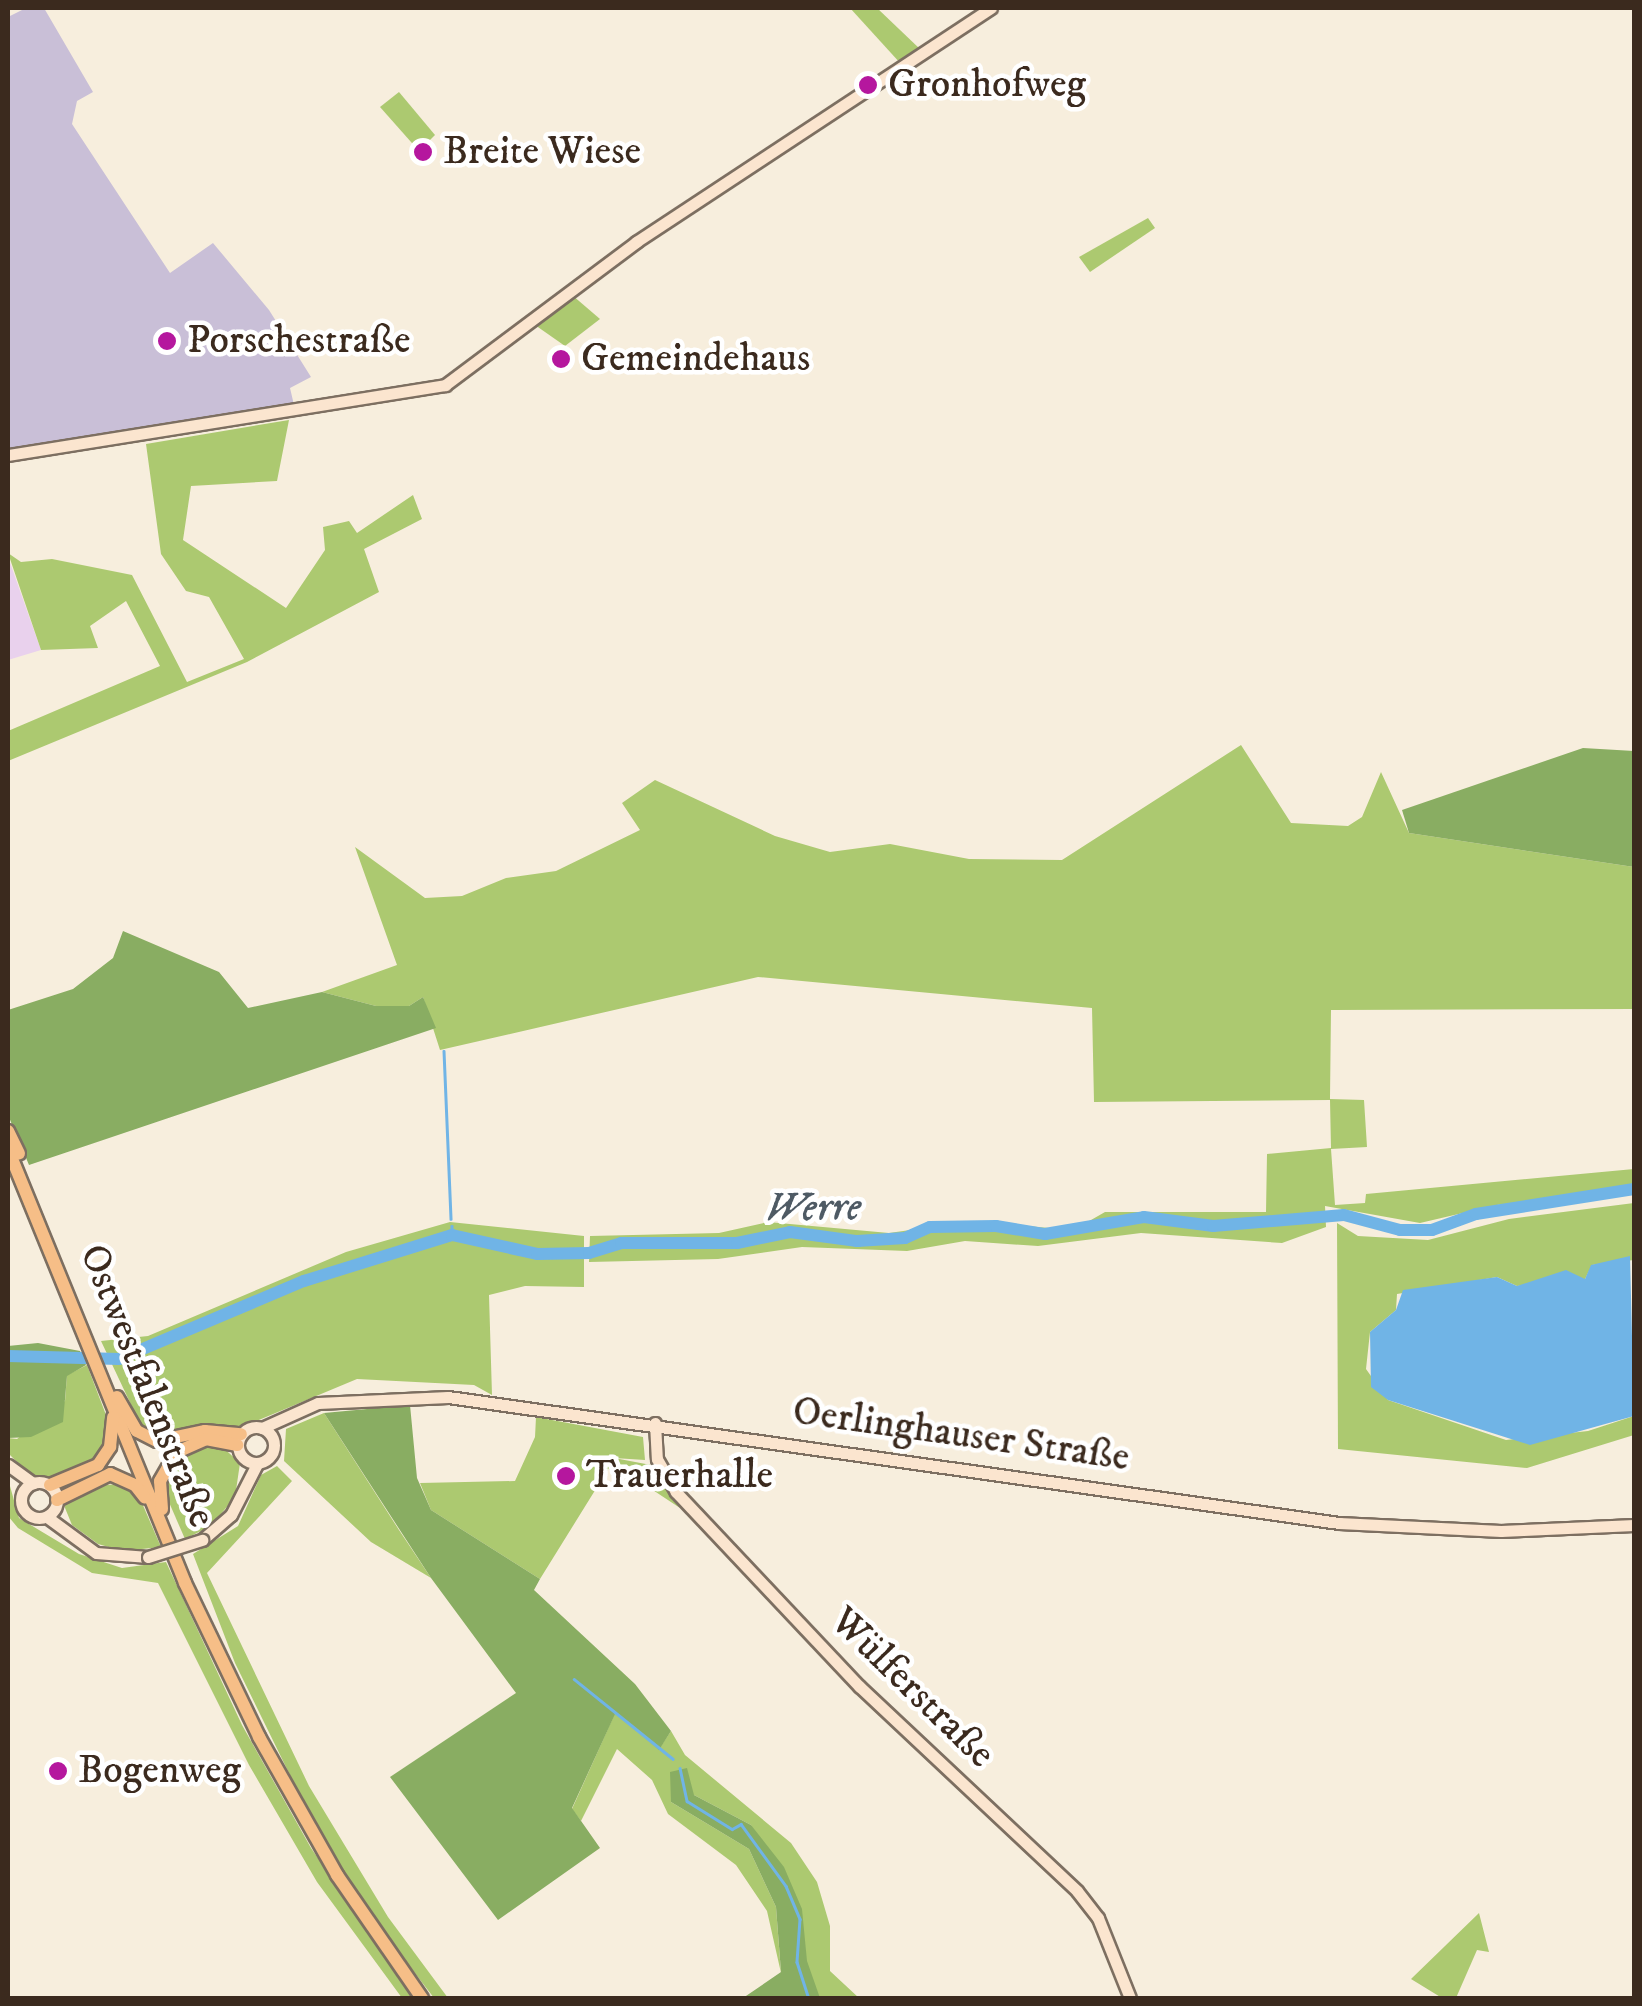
<!DOCTYPE html>
<html>
<head>
<meta charset="utf-8">
<style>
	body { margin:0 }
	#map { position:relative; width:1642px; height:2006px; overflow:hidden; background:#f7eedd; font-family:"IM FELL DW Pica",serif }
	div>[style] { position:absolute }
	.built>* { inset:0; background:#e9d1ed }
	.industrial>* { inset:0; background:#c9bfd7 }
	.green>* { inset:0; background:#acc970 }
	.forest>* { inset:0; background:#89ad62 }
	.water>* { inset:0; background:#70b4e6 }
	.stream>* { height:2.5px; margin:-1.25px; padding:0 1.25px; transform-origin:1.25px; border-radius:1.25px; background:#70b4e6 }
	.river>* { height:12px; margin:-6px; padding:0 6px; transform-origin:6px; border-radius:6px; background:#70b4e6 }
	.roads { filter:drop-shadow(2px 0 #7d6f61) drop-shadow(-2px 0 #7d6f61) drop-shadow(0 2px #7d6f61) drop-shadow(0 -2px #7d6f61) }
	.secondary>* { height:11px; margin:-5.5px; padding:0 5.5px; transform-origin:5.5px; border-radius:5.5px; background:#fbe5cf }
	.secondary>.ring { margin:-5.5px; padding:0; box-sizing:content-box; background:none; border:11px solid #fbe5cf; border-radius:50% }
	.primary>* { height:12px; margin:-6px; padding:0 6px; transform-origin:6px; border-radius:6px; background:#f6be87 }
	.bridges { filter:drop-shadow(2px 0 #7d6f61) drop-shadow(-2px 0 #7d6f61) drop-shadow(0 2px #7d6f61) drop-shadow(0 -2px #7d6f61) }
	.secondary-bridge>* { height:11px; margin:-5.5px; padding:0 5.5px; transform-origin:5.5px; border-radius:5.5px; background:#fbe5cf }
	.dots>* { width:28px; height:28px; translate:-50% -50%; box-sizing:border-box; border:5px solid #fff; border-radius:50% }
	span { translate:-50% -50%; white-space:nowrap; text-align:center; line-height:1.15; -webkit-text-stroke:9px #fff; paint-order:stroke }
	.poi-label { font-size:40px; color:#3b2a1e }
	.left { translate:0 -50%; text-align:left }
	.street-label { font-size:40px; color:#3b2a1e }
	.water-label { font-size:42px; color:#4e5a64; font-style:italic }
	.frame { position:absolute; inset:0; border:10px solid #3b2a1e; pointer-events:none }
</style>
</head>
<body>
<div id="map">
	<div class="built">
		<i style="clip-path:polygon(8px 557px,41px 650px,8px 660px)"></i>
	</div>
	<div class="industrial">
		<i style="clip-path:polygon(26px 8px,44px 8px,93px 92px,77px 101px,72px 124px,170px 273px,213px 243px,269px 310px,311px 377px,290px 388px,294px 405px,8px 451px,8px 17px)"></i>
	</div>
	<div class="green">
		<i style="clip-path:polygon(850px 8px,877px 8px,921px 50px,901px 64px)"></i>
		<i style="clip-path:polygon(399px 92px,435px 135px,419px 151px,380px 107px)"></i>
		<i style="clip-path:polygon(1148px 218px,1155px 228px,1090px 272px,1079px 257px)"></i>
		<i style="clip-path:polygon(572px 295px,600px 319px,565px 346px,535px 325px)"></i>
		<i style="clip-path:polygon(289px 420px,277px 481px,191px 486px,183px 540px,286px 608px,325px 550px,323px 527px,349px 521px,357px 533px,413px 495px,422px 519px,364px 549px,379px 592px,247px 662px,8px 761px,8px 731px,160px 666px,126px 601px,90px 626px,98px 648px,41px 650px,8px 553px,21px 562px,52px 559px,132px 575px,187px 682px,244px 659px,209px 597px,186px 591px,161px 554px,146px 444px)"></i>
		<i style="clip-path:polygon(1241px 745px,1291px 823px,1348px 826px,1362px 817px,1381px 772px,1409px 833px,1634px 867px,1634px 1009px,1331px 1010px,1330px 1099px,1364px 1100px,1367px 1147px,1331px 1149px,1335px 1205px,1365px 1203px,1366px 1194px,1634px 1169px,1634px 1188px,1497px 1205px,1420px 1223px,1325px 1206px,1326px 1227px,1282px 1243px,1141px 1233px,1038px 1246px,965px 1241px,907px 1251px,802px 1247px,718px 1259px,589px 1262px,590px 1236px,719px 1233px,768px 1222px,889px 1233px,974px 1221px,1049px 1228px,1084px 1224px,1105px 1212px,1266px 1212px,1267px 1154px,1331px 1148px,1330px 1100px,1094px 1102px,1092px 1008px,758px 977px,440px 1050px,423px 997px,409px 1006px,376px 1006px,322px 992px,397px 965px,355px 847px,425px 898px,462px 896px,506px 878px,556px 871px,640px 830px,622px 803px,655px 780px,775px 836px,830px 852px,890px 844px,969px 859px,1062px 860px)"></i>
		<i style="clip-path:polygon(1634px 1203px,1634px 1260px,1592px 1265px,1585px 1279px,1517px 1286px,1497px 1277px,1397px 1294px,1396px 1310px,1370px 1332px,1366px 1369px,1388px 1400px,1506px 1440px,1588px 1431px,1634px 1416px,1634px 1435px,1527px 1468px,1338px 1449px,1337px 1223px,1358px 1236px,1428px 1240px,1509px 1219px)"></i>
		<i style="clip-path:polygon(450px 1222px,584px 1236px,584px 1287px,525px 1286px,489px 1295px,492px 1395px,474px 1385px,357px 1379px,237px 1429px,160px 1436px,143px 1430px,101px 1341px,148px 1336px,346px 1252px)"></i>
		<i style="clip-path:polygon(87px 1365px,106px 1415px,106px 1440px,88px 1466px,53px 1481px,30px 1475px,8px 1453px,8px 1438px,17px 1439px,65px 1401px,67px 1375px)"></i>
		<i style="clip-path:polygon(324px 1413px,399px 1530px,431px 1578px,371px 1542px,284px 1461px,286px 1429px)"></i>
		<i style="clip-path:polygon(536px 1417px,643px 1437px,645px 1460px,614px 1458px,651px 1465px,680px 1508px,612px 1463px,540px 1579px,431px 1510px,420px 1483px,515px 1481px,535px 1437px)"></i>
		<i style="clip-path:polygon(218px 1443px,240px 1463px,235px 1497px,211px 1526px,185px 1539px,168px 1500px,168px 1476px,189px 1449px)"></i>
		<i style="clip-path:polygon(277px 1466px,292px 1481px,207px 1573px,309px 1786px,388px 1917px,448px 1998px,434px 1998px,378px 1925px,312px 1820px,235px 1663px,193px 1554px,238px 1526px,261px 1475px)"></i>
		<i style="clip-path:polygon(8px 1479px,19px 1518px,79px 1554px,122px 1568px,166px 1562px,242px 1725px,311px 1848px,414px 1998px,402px 1998px,317px 1882px,249px 1765px,158px 1583px,92px 1573px,18px 1528px,8px 1516px)"></i>
		<i style="clip-path:polygon(94px 1486px,119px 1484px,139px 1496px,161px 1547px,123px 1551px,98px 1544px,72px 1525px,63px 1503px)"></i>
		<i style="clip-path:polygon(616px 1711px,659px 1749px,671px 1731px,685px 1755px,791px 1843px,817px 1882px,830px 1926px,830px 1971px,859px 1998px,820px 1998px,814px 1992px,751px 1825px,694px 1795px,671px 1802px,749px 1849px,776px 1907px,781px 1973px,767px 1911px,736px 1865px,668px 1814px,652px 1780px,617px 1749px,581px 1821px,572px 1809px)"></i>
		<i style="clip-path:polygon(1479px 1913px,1489px 1952px,1477px 1950px,1456px 1998px,1442px 1998px,1411px 1979px)"></i>
	</div>
	<div class="forest">
		<i style="clip-path:polygon(1583px 748px,1634px 751px,1634px 867px,1409px 833px,1402px 810px)"></i>
		<i style="clip-path:polygon(123px 931px,219px 972px,248px 1008px,322px 992px,376px 1006px,409px 1006px,423px 997px,436px 1028px,29px 1165px,8px 1115px,8px 1010px,73px 989px,113px 958px)"></i>
		<i style="clip-path:polygon(38px 1343px,80px 1351px,86px 1365px,67px 1376px,63px 1422px,31px 1437px,8px 1438px,8px 1346px)"></i>
		<i style="clip-path:polygon(410px 1405px,417px 1478px,431px 1510px,540px 1579px,534px 1590px,635px 1684px,671px 1731px,659px 1750px,616px 1712px,572px 1808px,600px 1848px,498px 1920px,390px 1777px,516px 1693px,431px 1578px,324px 1413px)"></i>
		<i style="clip-path:polygon(687px 1768px,694px 1795px,751px 1825px,784px 1867px,802px 1909px,807px 1961px,820px 1998px,743px 1998px,781px 1972px,776px 1907px,749px 1849px,671px 1802px,670px 1772px)"></i>
	</div>
	<div class="water">
		<i style="clip-path:polygon(1630px 1256px,1634px 1416px,1530px 1445px,1388px 1400px,1371px 1387px,1370px 1332px,1396px 1310px,1403px 1290px,1497px 1277px,1517px 1286px,1566px 1270px,1585px 1279px,1591px 1265px)"></i>
	</div>
	<div class="stream">
		<i style="left:444px;top:1051px;width:168px;rotate:87.6deg"></i>
		<i style="left:452px;top:1226px;width:9px;rotate:90deg"></i>
		<i style="left:574px;top:1679px;width:127px;rotate:38.9deg"></i>
		<i style="left:680px;top:1768px;width:34px;rotate:78deg"></i>
		<i style="left:687px;top:1801px;width:53px;rotate:31.9deg"></i>
		<i style="left:732px;top:1829px;width:10px;rotate:-29deg"></i>
		<i style="left:741px;top:1824px;width:77px;rotate:54deg"></i>
		<i style="left:786px;top:1886px;width:36px;rotate:67deg"></i>
		<i style="left:800px;top:1919px;width:43px;rotate:94deg"></i>
		<i style="left:797px;top:1962px;width:38px;rotate:72deg"></i>
	</div>
	<div class="river">
		<i style="left:8px;top:1356px;width:111px;rotate:1.5deg"></i>
		<i style="left:119px;top:1359px;width:201px;rotate:-22.9deg"></i>
		<i style="left:304px;top:1281px;width:155px;rotate:-17.3deg"></i>
		<i style="left:452px;top:1235px;width:87px;rotate:12.6deg"></i>
		<i style="left:537px;top:1254px;width:52px;rotate:-1.1deg"></i>
		<i style="left:589px;top:1253px;width:34px;rotate:-17deg"></i>
		<i style="left:621px;top:1243px;width:116px"></i>
		<i style="left:737px;top:1243px;width:54px;rotate:-11.7deg"></i>
		<i style="left:790px;top:1232px;width:68px;rotate:7.7deg"></i>
		<i style="left:857px;top:1241px;width:48px;rotate:-3.6deg"></i>
		<i style="left:905px;top:1238px;width:27px;rotate:-24deg"></i>
		<i style="left:930px;top:1227px;width:66px;rotate:-0.9deg"></i>
		<i style="left:996px;top:1226px;width:50px;rotate:9.3deg"></i>
		<i style="left:1045px;top:1234px;width:100px;rotate:-9.7deg"></i>
		<i style="left:1144px;top:1217px;width:70px;rotate:7.4deg"></i>
		<i style="left:1213px;top:1226px;width:131px;rotate:-4.8deg"></i>
		<i style="left:1344px;top:1215px;width:58px;rotate:15deg"></i>
		<i style="left:1400px;top:1230px;width:32px"></i>
		<i style="left:1432px;top:1230px;width:47px;rotate:-20deg"></i>
		<i style="left:1476px;top:1214px;width:160px;rotate:-9deg"></i>
	</div>
	<div class="roads">
		<div class="secondary">
			<i style="left:8px;top:455px;width:443px;rotate:-9.1deg"></i>
			<i style="left:445px;top:385px;width:239px;rotate:-36.8deg"></i>
			<i style="left:636px;top:242px;width:425px;rotate:-33.4deg"></i>
			<i style="left:655px;top:1423px;width:36px;rotate:87deg"></i>
			<i style="left:657px;top:1459px;width:38px;rotate:60deg"></i>
			<i style="left:676px;top:1492px;width:267px;rotate:46.7deg"></i>
			<i style="left:859px;top:1686px;width:299px;rotate:43.2deg"></i>
			<i style="left:1077px;top:1891px;width:34px;rotate:52deg"></i>
			<i style="left:1098px;top:1918px;width:86px;rotate:68.2deg"></i>
			<i class="ring" style="left:238px;top:1427px;width:25px;height:25px"></i>
			<i style="left:262px;top:1428px;width:61px;rotate:-24.1deg"></i>
			<i style="left:318px;top:1403px;width:130px;rotate:-2.6deg"></i>
			<i style="left:448px;top:1397px;width:900px;rotate:8.05deg"></i>
			<i style="left:1339px;top:1523px;width:162px;rotate:2.8deg"></i>
			<i style="left:1501px;top:1531px;width:133px;rotate:-2.6deg"></i>
			<i style="left:8px;top:1465px;width:31px;rotate:36deg"></i>
			<i class="ring" style="left:21px;top:1482px;width:25px;height:25px"></i>
			<i style="left:47px;top:1517px;width:61px;rotate:36.3deg"></i>
			<i style="left:96px;top:1553px;width:52px;rotate:4.4deg"></i>
			<i style="left:202px;top:1540px;width:38px;rotate:-41deg"></i>
			<i style="left:231px;top:1515px;width:57px;rotate:-63deg"></i>
		</div>
		<div class="primary">
			<i style="left:8px;top:1131px;width:25px;rotate:64deg"></i>
			<i style="left:8px;top:1149px;width:469px;rotate:67.8deg"></i>
			<i style="left:185px;top:1583px;width:171px;rotate:64.3deg"></i>
			<i style="left:259px;top:1737px;width:159px;rotate:60.5deg"></i>
			<i style="left:337px;top:1875px;width:150px;rotate:55.4deg"></i>
			<i style="left:117px;top:1397px;width:39px;rotate:60deg"></i>
			<i style="left:137px;top:1431px;width:22px;rotate:27deg"></i>
			<i style="left:157px;top:1441px;width:49px;rotate:-11.8deg"></i>
			<i style="left:205px;top:1431px;width:36px;rotate:5deg"></i>
			<i style="left:50px;top:1485px;width:52px;rotate:-22.6deg"></i>
			<i style="left:98px;top:1465px;width:22px;rotate:-56deg"></i>
			<i style="left:110px;top:1447px;width:30px;rotate:-84deg"></i>
			<i style="left:57px;top:1500px;width:59px;rotate:-26.1deg"></i>
			<i style="left:110px;top:1474px;width:27px;rotate:24deg"></i>
			<i style="left:135px;top:1485px;width:16px;rotate:52deg"></i>
			<i style="left:162px;top:1509px;width:28px;rotate:-94deg"></i>
			<i style="left:160px;top:1481px;width:34px;rotate:-60deg"></i>
			<i style="left:177px;top:1452px;width:32px;rotate:-24deg"></i>
			<i style="left:206px;top:1439px;width:32px;rotate:11deg"></i>
		</div>
	</div>
	<div class="bridges">
		<div class="secondary-bridge">
			<i style="left:148px;top:1557px;width:57px;rotate:-17.5deg"></i>
		</div>
	</div>
	<div class="dots">
		<i style="left:868px;top:85px;background:#b5179e"></i>
		<i style="left:423px;top:152px;background:#b5179e"></i>
		<i style="left:167px;top:341px;background:#b5179e"></i>
		<i style="left:561px;top:359px;background:#b5179e"></i>
		<i style="left:566px;top:1476px;background:#b5179e"></i>
		<i style="left:58px;top:1771px;background:#b5179e"></i>
	</div>
	<div class="poi-label">
		<span class="left" style="left:888px;top:85px">Gronhofweg</span>
		<span class="left" style="left:443px;top:152px">Breite Wiese</span>
		<span class="left" style="left:187px;top:341px">Porschestraße</span>
		<span class="left" style="left:581px;top:359px">Gemeindehaus</span>
		<span class="left" style="left:586px;top:1476px">Trauerhalle</span>
		<span class="left" style="left:78px;top:1771px">Bogenweg</span>
	</div>
	<div class="street-label">
		<span style="left:147px;top:1386px;rotate:68deg">Ostwestfalenstraße</span>
		<span style="left:961px;top:1435px;rotate:8deg">Oerlinghauser Straße</span>
		<span style="left:912px;top:1688px;rotate:44deg">Wülferstraße</span>
	</div>
	<div class="water-label">
		<span style="left:813px;top:1208px;rotate:-1deg">Werre</span>
	</div>
	<div class="frame"></div>
</div>
</body>
</html>
